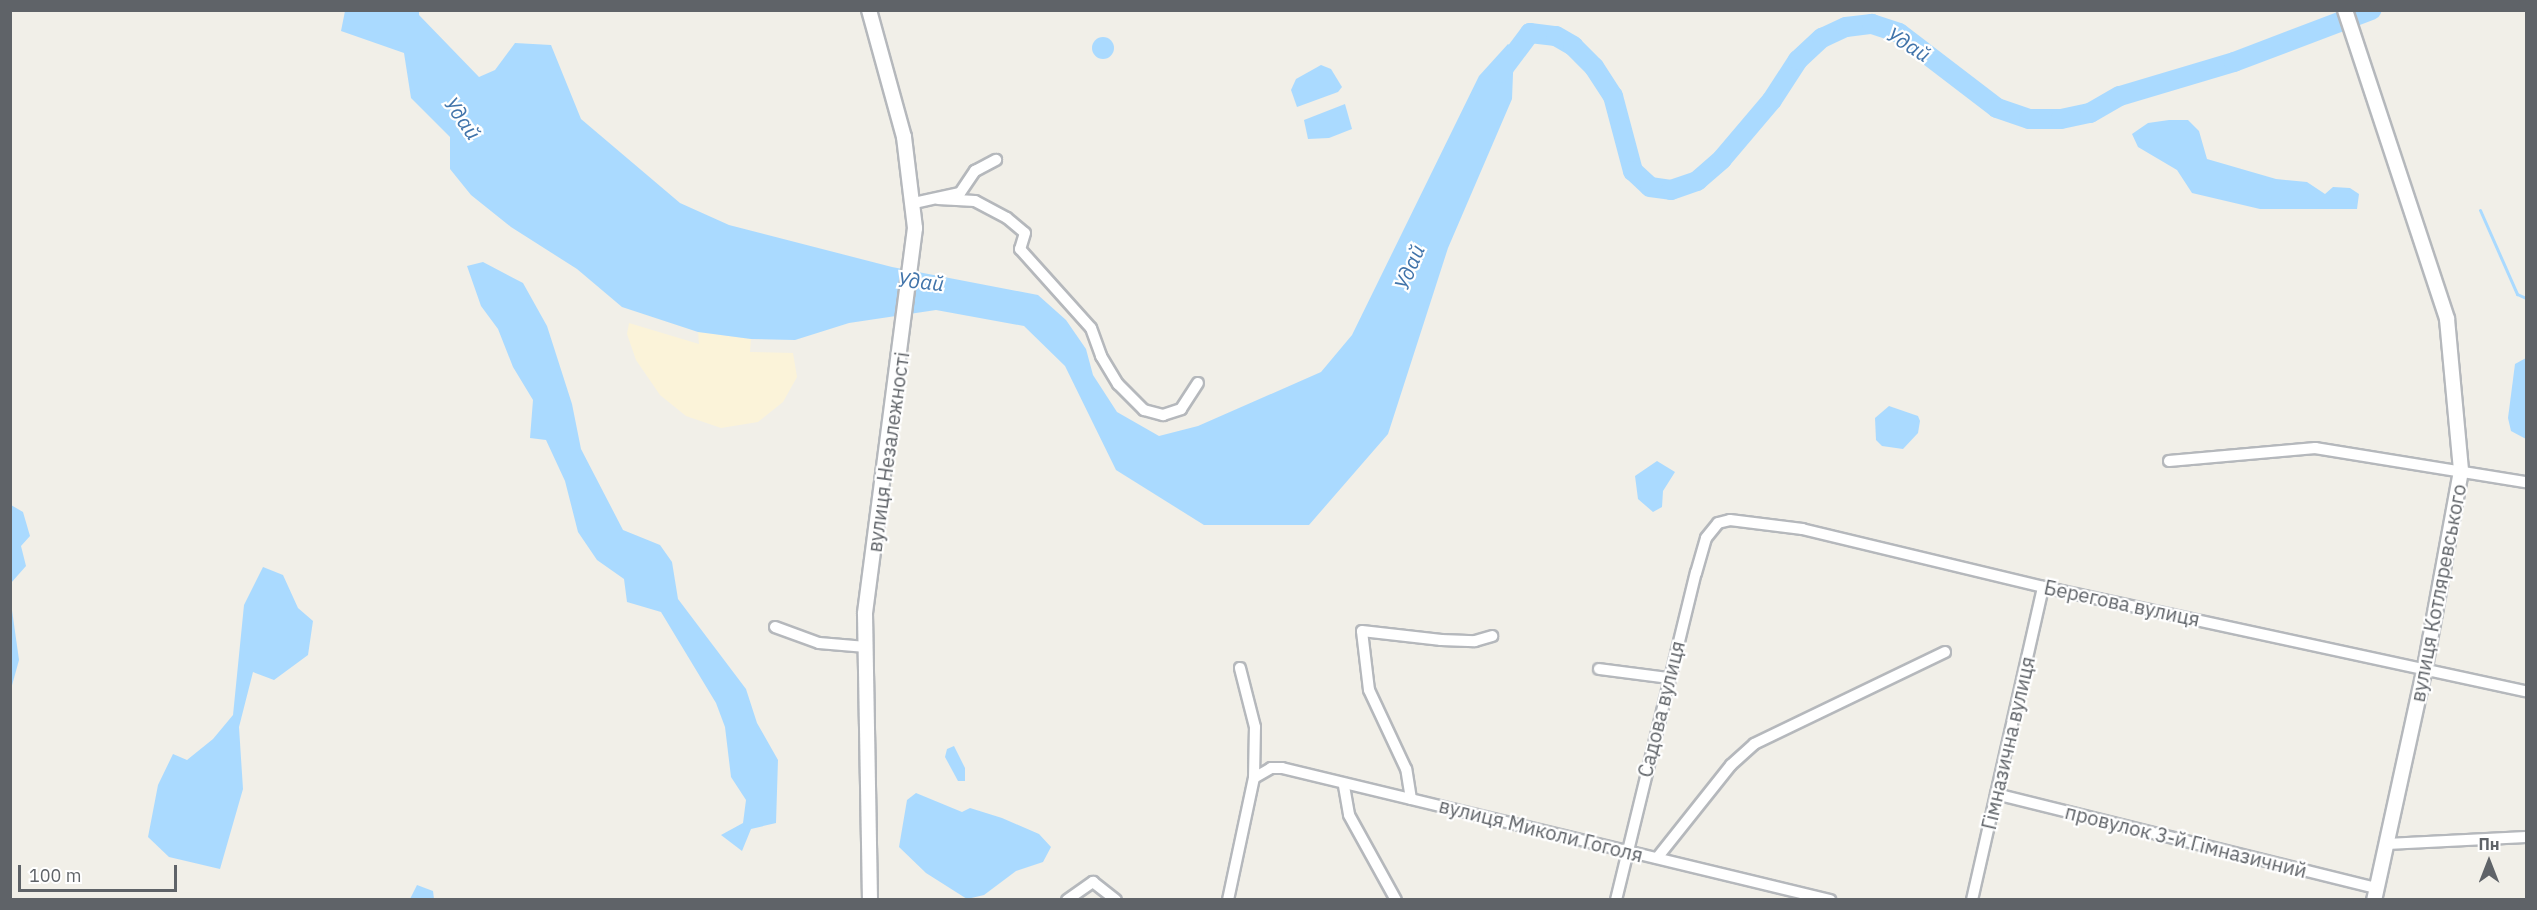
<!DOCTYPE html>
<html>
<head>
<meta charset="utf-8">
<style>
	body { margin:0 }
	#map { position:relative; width:2537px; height:910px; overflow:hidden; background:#f1efe8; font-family:"IBM Plex Sans",sans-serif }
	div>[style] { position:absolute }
	.sand>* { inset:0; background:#fbf3d9 }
	.water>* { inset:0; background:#aadaff }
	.round { border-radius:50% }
	.stream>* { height:3px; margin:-1.5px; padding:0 1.5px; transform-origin:1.5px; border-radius:1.5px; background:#aadaff }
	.river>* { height:20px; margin:-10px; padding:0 10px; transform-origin:10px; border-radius:10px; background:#aadaff }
	.roads { filter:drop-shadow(2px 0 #b5b8bc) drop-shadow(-2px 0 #b5b8bc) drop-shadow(0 2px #b5b8bc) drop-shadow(0 -2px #b5b8bc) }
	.minor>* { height:10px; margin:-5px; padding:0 5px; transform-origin:5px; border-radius:5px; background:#fff }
	.secondary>* { height:14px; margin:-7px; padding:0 7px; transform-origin:7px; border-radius:7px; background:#fff }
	span { translate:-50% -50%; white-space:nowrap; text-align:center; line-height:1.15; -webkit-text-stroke:4.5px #fff; paint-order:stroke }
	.street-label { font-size:20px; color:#5f6368 }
	.water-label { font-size:21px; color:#4174aa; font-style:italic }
	.frame { position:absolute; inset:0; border:12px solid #5f6368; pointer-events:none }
	.north { position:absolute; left:2459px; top:832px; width:60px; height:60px; -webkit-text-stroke:4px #fff; paint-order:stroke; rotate:0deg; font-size:16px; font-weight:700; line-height:24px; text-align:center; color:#5f6368 }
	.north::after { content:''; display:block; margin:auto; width:21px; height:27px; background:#5f6368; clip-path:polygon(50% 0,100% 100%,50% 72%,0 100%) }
	.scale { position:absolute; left:18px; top:865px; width:159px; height:27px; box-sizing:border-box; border:3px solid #5f6368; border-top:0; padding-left:8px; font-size:18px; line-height:21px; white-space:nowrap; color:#5f6368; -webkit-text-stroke:4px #fff; paint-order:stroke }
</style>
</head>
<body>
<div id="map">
	<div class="sand">
		<i style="clip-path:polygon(629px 323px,699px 344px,698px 332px,751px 339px,750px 352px,793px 353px,797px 377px,783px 402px,758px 422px,721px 428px,686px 416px,660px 395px,636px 360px,627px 334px)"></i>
	</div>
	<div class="water">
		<i style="clip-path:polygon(345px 11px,419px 11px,419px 15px,479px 77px,495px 70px,515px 43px,551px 45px,581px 119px,680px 203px,729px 225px,892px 267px,1038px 295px,1066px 320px,1086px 349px,1093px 375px,1117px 412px,1159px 436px,1198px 426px,1321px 372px,1352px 335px,1479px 76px,1508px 44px,1514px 49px,1512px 99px,1448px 248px,1388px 434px,1309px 525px,1204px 525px,1116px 470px,1065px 366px,1024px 326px,936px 310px,849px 323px,795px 340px,751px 339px,698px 332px,622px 307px,577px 269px,511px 227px,471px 195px,450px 169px,450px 137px,411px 98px,404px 53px,341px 31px)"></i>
		<i class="round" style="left:1092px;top:37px;width:22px;height:22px"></i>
		<i style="clip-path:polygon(1321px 65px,1331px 69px,1342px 87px,1338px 92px,1297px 107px,1291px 90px,1296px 79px)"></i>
		<i style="clip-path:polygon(1345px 104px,1352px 129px,1329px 138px,1308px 139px,1304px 120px)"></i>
		<i style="clip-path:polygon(2169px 120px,2188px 120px,2199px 131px,2207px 159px,2276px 179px,2307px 182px,2325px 194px,2333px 187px,2350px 188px,2359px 194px,2357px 209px,2260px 209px,2192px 193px,2177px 170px,2138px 147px,2132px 134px,2148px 123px)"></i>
		<i style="clip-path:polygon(483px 262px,523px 283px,547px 326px,572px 404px,581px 449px,623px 530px,660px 545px,672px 562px,678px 599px,746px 689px,757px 723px,778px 760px,776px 823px,751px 829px,742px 851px,721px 835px,743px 823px,746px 800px,731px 777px,725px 727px,716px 703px,661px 612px,627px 602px,624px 579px,597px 560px,578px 532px,565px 481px,546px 440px,530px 438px,533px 400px,513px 367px,498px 329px,481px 306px,467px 266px)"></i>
		<i style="clip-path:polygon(2526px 358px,2526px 439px,2511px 431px,2508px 418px,2515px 364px)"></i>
		<i style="clip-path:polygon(1889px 406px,1918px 416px,1920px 421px,1918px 433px,1903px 449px,1882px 446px,1876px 440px,1875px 418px)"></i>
		<i style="clip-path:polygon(1657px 461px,1675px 472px,1663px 491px,1662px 507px,1653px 512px,1638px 499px,1635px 476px)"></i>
		<i style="clip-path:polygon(11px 505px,23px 512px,30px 536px,21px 546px,26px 566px,11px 583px)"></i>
		<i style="clip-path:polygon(263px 567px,283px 575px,298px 608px,313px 621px,308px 655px,274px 680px,253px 672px,239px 727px,243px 789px,220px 869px,169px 857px,148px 837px,158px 785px,173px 754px,187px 760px,213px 739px,233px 715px,244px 605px)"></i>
		<i style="clip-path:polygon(11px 603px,19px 660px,11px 689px,10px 689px)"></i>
		<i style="clip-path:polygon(954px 746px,965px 768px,965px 781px,958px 781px,945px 757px,947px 749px)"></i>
		<i style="clip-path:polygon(916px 793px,962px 812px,970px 808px,1002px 818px,1039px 834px,1051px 847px,1043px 862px,1016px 871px,984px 895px,967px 899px,926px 873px,899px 847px,907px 800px)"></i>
		<i style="clip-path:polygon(417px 885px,433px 891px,434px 899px,410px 899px)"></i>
	</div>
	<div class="stream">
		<i style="left:2480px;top:210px;width:92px;rotate:66.2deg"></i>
		<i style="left:2517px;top:294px;width:10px;rotate:24deg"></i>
	</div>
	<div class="river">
		<i style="left:1500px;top:73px;width:50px;rotate:-53.1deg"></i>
		<i style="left:1530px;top:33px;width:26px;rotate:7deg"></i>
		<i style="left:1556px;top:36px;width:20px;rotate:30deg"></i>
		<i style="left:1573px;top:46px;width:30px;rotate:45deg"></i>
		<i style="left:1594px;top:67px;width:35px;rotate:57deg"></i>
		<i style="left:1613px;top:96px;width:78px;rotate:75.1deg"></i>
		<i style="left:1633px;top:171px;width:23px;rotate:43deg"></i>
		<i style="left:1650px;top:187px;width:21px;rotate:8deg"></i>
		<i style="left:1671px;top:190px;width:28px;rotate:-19deg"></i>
		<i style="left:1697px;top:181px;width:33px;rotate:-41deg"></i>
		<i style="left:1722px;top:159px;width:77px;rotate:-49.7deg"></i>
		<i style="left:1772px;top:100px;width:48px;rotate:-57deg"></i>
		<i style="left:1798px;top:60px;width:33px;rotate:-43deg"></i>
		<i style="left:1822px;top:38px;width:26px;rotate:-25deg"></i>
		<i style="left:1846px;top:27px;width:26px;rotate:-7deg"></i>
		<i style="left:1872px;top:24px;width:28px;rotate:18deg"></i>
		<i style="left:1899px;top:33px;width:123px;rotate:37.4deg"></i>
		<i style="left:1997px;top:108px;width:34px;rotate:19deg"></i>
		<i style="left:2029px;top:119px;width:32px"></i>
		<i style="left:2061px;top:119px;width:30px;rotate:-12deg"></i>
		<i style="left:2090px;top:113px;width:34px;rotate:-30deg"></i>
		<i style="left:2120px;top:96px;width:119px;rotate:-16.6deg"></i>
		<i style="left:2234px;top:62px;width:147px;rotate:-20.8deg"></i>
	</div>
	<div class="roads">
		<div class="minor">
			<i style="left:938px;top:199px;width:37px;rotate:3deg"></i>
			<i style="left:975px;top:201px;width:36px;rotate:28deg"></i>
			<i style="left:1007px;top:218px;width:23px;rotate:40deg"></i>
			<i style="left:1025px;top:233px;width:17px;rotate:107deg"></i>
			<i style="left:1020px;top:249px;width:106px;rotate:48.1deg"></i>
			<i style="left:1091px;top:328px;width:30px;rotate:70deg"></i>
			<i style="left:1101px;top:356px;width:33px;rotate:59deg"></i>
			<i style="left:1118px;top:384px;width:37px;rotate:45deg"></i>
			<i style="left:1144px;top:410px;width:20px;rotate:15deg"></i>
			<i style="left:1163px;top:415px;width:19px;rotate:-18deg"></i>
			<i style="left:1181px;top:409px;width:31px;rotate:-57deg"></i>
			<i style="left:914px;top:203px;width:47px;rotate:-12.3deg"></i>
			<i style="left:960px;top:193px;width:27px;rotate:-56deg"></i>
			<i style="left:975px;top:171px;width:24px;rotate:-28deg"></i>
			<i style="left:2169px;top:461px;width:147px;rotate:-5.1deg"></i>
			<i style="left:2315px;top:448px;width:214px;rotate:9.2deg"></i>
			<i style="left:775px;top:627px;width:47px;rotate:20deg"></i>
			<i style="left:819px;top:643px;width:47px;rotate:4.9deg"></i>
			<i style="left:1599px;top:669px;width:70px;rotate:7.4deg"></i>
			<i style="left:1254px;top:778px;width:20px;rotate:-30deg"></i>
			<i style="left:1271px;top:768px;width:11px"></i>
			<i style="left:1282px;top:768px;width:564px;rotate:13.54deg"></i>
			<i style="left:1344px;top:786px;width:29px;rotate:80deg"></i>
			<i style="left:1349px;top:815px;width:97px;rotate:61.1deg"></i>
			<i style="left:1996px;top:794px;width:391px;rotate:13.9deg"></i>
			<i style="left:1411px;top:799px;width:30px;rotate:-99deg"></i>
			<i style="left:1406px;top:769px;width:87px;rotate:-115.1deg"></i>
			<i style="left:1369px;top:690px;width:59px;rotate:-96.8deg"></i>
			<i style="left:1362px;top:631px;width:80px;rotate:6.5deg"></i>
			<i style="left:1441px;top:640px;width:34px;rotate:2deg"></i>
			<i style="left:1475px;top:641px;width:18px;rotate:-16deg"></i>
			<i style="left:2387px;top:844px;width:139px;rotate:-2.9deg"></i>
			<i style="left:1657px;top:858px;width:119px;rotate:-51.5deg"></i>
			<i style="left:1731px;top:765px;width:31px;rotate:-42deg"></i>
			<i style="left:1754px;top:744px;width:212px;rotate:-25.7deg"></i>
			<i style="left:1067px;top:900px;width:32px;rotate:-35deg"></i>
			<i style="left:1093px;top:882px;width:29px;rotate:38deg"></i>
			<i style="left:1228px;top:900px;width:125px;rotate:-78deg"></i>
			<i style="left:1254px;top:778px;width:51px;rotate:-88.9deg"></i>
			<i style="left:1255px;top:727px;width:61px;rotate:-104.3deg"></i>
			<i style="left:1616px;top:900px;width:337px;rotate:-76.3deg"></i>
			<i style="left:1696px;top:573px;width:36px;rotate:-74deg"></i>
			<i style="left:1706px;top:538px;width:19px;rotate:-51deg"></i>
			<i style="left:1718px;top:523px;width:12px;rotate:-14deg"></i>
			<i style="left:1730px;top:520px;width:73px;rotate:7.1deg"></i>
			<i style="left:1802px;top:529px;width:248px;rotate:13.5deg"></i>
			<i style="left:2043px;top:587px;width:494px;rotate:12.2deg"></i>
			<i style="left:1972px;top:900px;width:321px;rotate:-77.2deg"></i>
		</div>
		<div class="secondary">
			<i style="left:869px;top:10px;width:132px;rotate:74.6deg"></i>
			<i style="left:904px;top:137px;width:92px;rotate:83.1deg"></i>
			<i style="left:915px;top:228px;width:389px;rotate:97.4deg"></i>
			<i style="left:865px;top:614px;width:286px;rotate:89deg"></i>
			<i style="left:2345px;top:10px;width:325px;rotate:71.7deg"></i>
			<i style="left:2447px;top:319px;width:153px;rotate:84.7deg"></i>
			<i style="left:2461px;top:471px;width:199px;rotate:100.4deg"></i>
			<i style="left:2425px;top:667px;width:239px;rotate:102.3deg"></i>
		</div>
	</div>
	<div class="street-label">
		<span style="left:888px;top:452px;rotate:-82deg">вулиця Незалежності</span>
		<span style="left:2438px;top:593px;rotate:-79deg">вулиця Котляревського</span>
		<span style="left:2122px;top:603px;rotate:12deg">Берегова вулиця</span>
		<span style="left:1661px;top:709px;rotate:-76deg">Садова вулиця</span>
		<span style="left:2008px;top:743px;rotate:-77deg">Гімназична вулиця</span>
		<span style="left:1541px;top:830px;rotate:14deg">вулиця Миколи Гоголя</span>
		<span style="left:2186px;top:841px;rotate:14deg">провулок 3-й Гімназичний</span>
	</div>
	<div class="water-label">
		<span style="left:1909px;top:44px;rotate:32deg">Удай</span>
		<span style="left:463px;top:118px;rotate:55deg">Удай</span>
		<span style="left:1409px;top:267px;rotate:-67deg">Удай</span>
		<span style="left:921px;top:281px;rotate:6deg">Удай</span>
	</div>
	<div class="frame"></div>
	<div class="north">Пн</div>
	<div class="scale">100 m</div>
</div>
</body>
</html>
